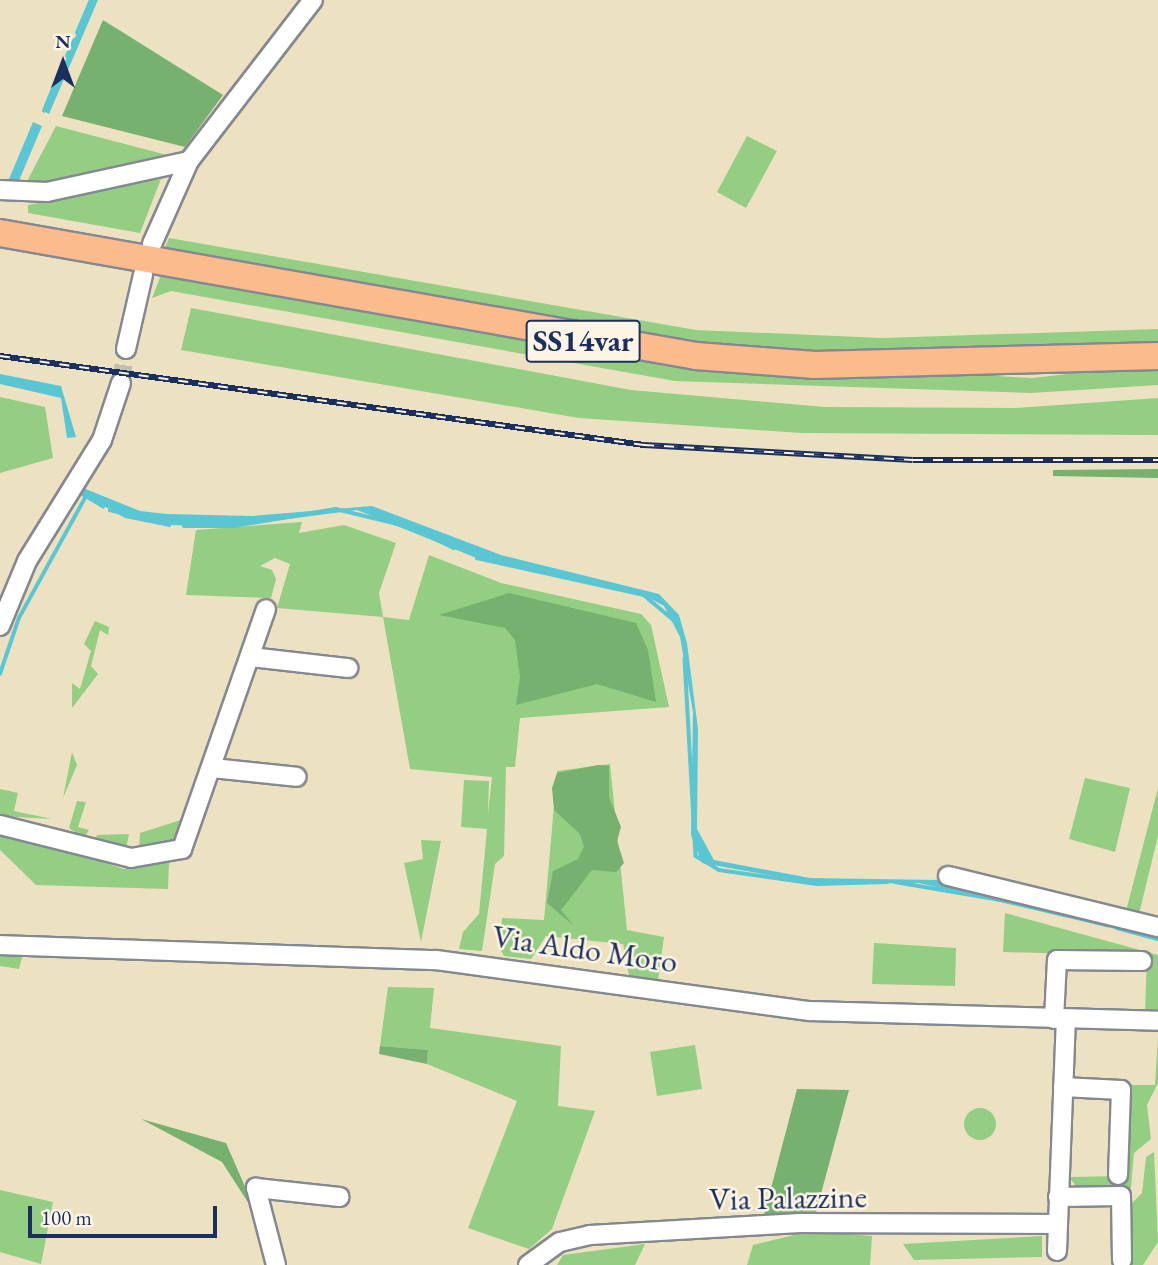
<!DOCTYPE html>
<html>
<head>
<meta charset="utf-8">
<style>
	body { margin:0 }
	#map { position:relative; width:1158px; height:1265px; overflow:hidden; background:#ece2c1; font-family:"EB Garamond",serif }
	div>[style] { position:absolute }
	.green>* { inset:0; background:#93ce82 }
	.round { border-radius:50% }
	.forest>* { inset:0; background:#76b170 }
	.water>* { inset:0; background:#5ac6d3 }
	.stream>* { height:3.5px; margin:-1.75px; padding:0 1.75px; transform-origin:1.75px; border-radius:1.75px; background:#5ac6d3 }
	.minor-tunnel>* { height:18px; margin-top:-9px; transform-origin:0; background:repeating-linear-gradient(90deg,#c2bead 0 18px,transparent 0 27px) }
	.roads { filter:drop-shadow(2px 0 #848890) drop-shadow(-2px 0 #848890) drop-shadow(0 2px #848890) drop-shadow(0 -2px #848890) }
	.minor>* { height:18px; margin:-9px; padding:0 9px; transform-origin:9px; border-radius:9px; background:#fff }
	.highway>* { height:26px; margin:-13px; padding:0 13px; transform-origin:13px; border-radius:13px; background:#fbbb8c }
	.rail>* { height:6px; margin-top:-3px; transform-origin:0; background:repeating-linear-gradient(90deg,#fcf5e5 0 10px,#1b2f5e 0 20px); box-sizing:border-box; border-block:2px solid #1b2f5e }
	span { translate:-50% -50%; white-space:nowrap; text-align:center; line-height:1.15; -webkit-text-stroke:5px #fcf5e5; paint-order:stroke }
	.shield-label span { padding:2px 5px; background:#fcf5e5; border:2px solid; border-radius:5px; -webkit-text-stroke-width:0 }
	.shield-label { font-size:30px; color:#1b2f5e; font-weight:700 }
	.street-label { font-size:32px; color:#1b2f5e }
	.north { position:absolute; left:28px; top:28px; width:70px; height:70px; -webkit-text-stroke:5px #fcf5e5; paint-order:stroke; rotate:0deg; font-size:19px; font-weight:700; line-height:28px; text-align:center; color:#1b2f5e }
	.north::after { content:''; display:block; margin:auto; width:24px; height:32px; background:#1b2f5e; clip-path:polygon(50% 0,100% 100%,50% 72%,0 100%) }
	.scale { position:absolute; left:28px; top:1206px; width:189px; height:32px; box-sizing:border-box; border:4px solid #1b2f5e; border-top:0; padding-left:9px; font-size:21px; line-height:24px; white-space:nowrap; color:#1b2f5e; -webkit-text-stroke:5px #fcf5e5; paint-order:stroke }
</style>
</head>
<body>
<div id="map">
	<div class="green">
		<i style="clip-path:polygon(56px 126px,167px 155px,24px 187px)"></i>
		<i style="clip-path:polygon(747px 136px,777px 151px,746px 208px,717px 192px)"></i>
		<i style="clip-path:polygon(161px 179px,140px 233px,28px 213px,28px 205px)"></i>
		<i style="clip-path:polygon(169px 238px,696px 330px,882px 338px,1158px 329px,1158px 347px,1070px 343px,999px 352px,819px 354px,684px 345px,163px 252px)"></i>
		<i style="clip-path:polygon(163px 270px,611px 353px,1032px 378px,1158px 364px,1158px 385px,1031px 393px,675px 381px,171px 291px,152px 298px)"></i>
		<i style="clip-path:polygon(191px 308px,631px 390px,825px 407px,1016px 408px,1158px 398px,1158px 435px,801px 433px,579px 418px,181px 350px)"></i>
		<i style="clip-path:polygon(0 397px,45px 407px,53px 458px,0 473px)"></i>
		<i style="clip-path:polygon(302px 522px,299px 533px,344px 525px,396px 543px,379px 593px,383px 617px,409px 620px,429px 555px,501px 583px,641px 614px,651px 625px,669px 707px,520px 718px,515px 767px,506px 767px,504px 856px,495px 864px,482px 951px,459px 949px,463px 932px,479px 914px,487px 829px,461px 827px,464px 780px,489px 781px,488px 814px,492px 777px,410px 769px,383px 617px,277px 608px,290px 564px,275px 558px,260px 566px,272px 570px,276px 579px,271px 598px,186px 595px,196px 530px)"></i>
		<i style="clip-path:polygon(95px 621px,109px 627px,108px 635px,100px 630px,91px 666px,98px 674px,72px 708px,72px 683px,80px 689px,91px 651px,84px 644px)"></i>
		<i style="clip-path:polygon(72px 752px,77px 765px,63px 798px)"></i>
		<i style="clip-path:polygon(610px 764px,627px 930px,664px 937px,658px 980px,629px 976px,623px 944px,546px 936px,531px 959px,504px 956px,499px 947px,502px 918px,544px 920px,557px 771px)"></i>
		<i style="clip-path:polygon(1085px 778px,1130px 788px,1115px 852px,1069px 839px)"></i>
		<i style="clip-path:polygon(1158px 788px,1158px 836px,1139px 914px,1126px 911px)"></i>
		<i style="clip-path:polygon(0 789px,18px 793px,14px 811px,52px 819px,0 816px)"></i>
		<i style="clip-path:polygon(77px 801px,86px 802px,78px 827px,89px 830px,84px 838px,69px 828px)"></i>
		<i style="clip-path:polygon(184px 819px,172px 843px,139px 851px,140px 833px)"></i>
		<i style="clip-path:polygon(129px 834px,126px 849px,94px 843px,97px 835px)"></i>
		<i style="clip-path:polygon(0 835px,19px 835px,124px 869px,169px 862px,168px 889px,36px 885px,0 850px)"></i>
		<i style="clip-path:polygon(421px 840px,441px 841px,421px 942px,404px 863px,423px 859px)"></i>
		<i style="clip-path:polygon(1005px 913px,1158px 955px,1158px 1009px,1145px 1011px,1147px 956px,1003px 952px)"></i>
		<i style="clip-path:polygon(874px 943px,956px 948px,955px 986px,872px 984px)"></i>
		<i style="clip-path:polygon(0 951px,23px 954px,19px 969px,0 966px)"></i>
		<i style="clip-path:polygon(388px 987px,434px 988px,430px 1028px,561px 1046px,558px 1106px,595px 1111px,552px 1229px,529px 1249px,468px 1228px,517px 1101px,427px 1064px,428px 1050px,380px 1046px)"></i>
		<i style="clip-path:polygon(1158px 1036px,1158px 1083px,1147px 1105px,1151px 1139px,1134px 1153px,1131px 1188px,1076px 1186px,1069px 1177px,1126px 1176px,1126px 1085px,1155px 1085px)"></i>
		<i style="clip-path:polygon(695px 1045px,702px 1089px,657px 1096px,650px 1052px)"></i>
		<i class="round" style="left:964px;top:1108px;width:32px;height:32px"></i>
		<i style="clip-path:polygon(1154px 1152px,1158px 1242px,1143px 1265px,1127px 1265px,1128px 1207px,1142px 1193px,1146px 1157px)"></i>
		<i style="clip-path:polygon(0 1190px,53px 1202px,41px 1264px,0 1252px)"></i>
		<i style="clip-path:polygon(811px 1231px,872px 1236px,870px 1265px,747px 1265px,753px 1245px)"></i>
		<i style="clip-path:polygon(1042px 1236px,1042px 1257px,914px 1260px,903px 1244px)"></i>
		<i style="clip-path:polygon(645px 1244px,635px 1265px,557px 1265px,563px 1255px)"></i>
	</div>
	<div class="forest">
		<i style="clip-path:polygon(103px 20px,223px 95px,185px 147px,62px 116px)"></i>
		<i style="clip-path:polygon(1158px 469px,1158px 478px,1053px 476px,1053px 470px)"></i>
		<i style="clip-path:polygon(509px 593px,636px 623px,648px 650px,656px 702px,597px 684px,516px 705px,520px 677px,515px 640px,505px 628px,439px 615px)"></i>
		<i style="clip-path:polygon(598px 765px,609px 766px,609px 797px,621px 827px,617px 841px,624px 863px,616px 872px,592px 870px,561px 910px,574px 926px,547px 903px,553px 871px,578px 859px,584px 847px,580px 834px,554px 810px,552px 788px,557px 773px)"></i>
		<i style="clip-path:polygon(380px 1046px,428px 1050px,427px 1064px,379px 1054px)"></i>
		<i style="clip-path:polygon(797px 1089px,849px 1090px,815px 1216px,763px 1219px)"></i>
		<i style="clip-path:polygon(141px 1119px,226px 1143px,260px 1221px,222px 1162px)"></i>
	</div>
	<div class="water">
		<i style="clip-path:polygon(91px 0,98px 0,49px 114px,44px 111px)"></i>
		<i style="clip-path:polygon(33px 122px,42px 126px,18px 183px,9px 179px)"></i>
		<i style="clip-path:polygon(0 374px,61px 386px,76px 437px,67px 438px,61px 398px,0 384px)"></i>
		<i style="clip-path:polygon(83px 488px,140px 511px,167px 514px,252px 516px,372px 506px,501px 555px,659px 594px,679px 615px,687px 643px,698px 729px,697px 829px,714px 860px,810px 878px,937px 880px,1158px 935px,1158px 939px,919px 883px,817px 884px,702px 863px,691px 835px,693px 712px,680px 637px,664px 606px,644px 595px,479px 559px,357px 510px,234px 526px,160px 525px,125px 518px,81px 493px)"></i>
	</div>
	<div class="stream">
		<i style="left:77px;top:33px;width:36px;rotate:-67deg"></i>
		<i style="left:67px;top:56px;width:17px;rotate:-65deg"></i>
		<i style="left:44px;top:111px;width:45px;rotate:-68deg"></i>
		<i style="left:81px;top:493px;width:26px;rotate:31deg"></i>
		<i style="left:110px;top:510px;width:61px;rotate:14.3deg"></i>
		<i style="left:184px;top:526px;width:50px"></i>
		<i style="left:234px;top:526px;width:103px;rotate:-9.5deg"></i>
		<i style="left:336px;top:509px;width:76px;rotate:13.7deg"></i>
		<i style="left:417px;top:530px;width:41px;rotate:25.9deg"></i>
		<i style="left:477px;top:558px;width:171px;rotate:12.5deg"></i>
		<i style="left:644px;top:595px;width:38px;rotate:40deg"></i>
		<i style="left:685px;top:659px;width:197px;rotate:86.8deg"></i>
		<i style="left:696px;top:856px;width:27px;rotate:31deg"></i>
		<i style="left:719px;top:870px;width:99px;rotate:8.1deg"></i>
		<i style="left:817px;top:884px;width:70px;rotate:-1.6deg"></i>
		<i style="left:0;top:674px;width:59px;rotate:-71.3deg"></i>
		<i style="left:19px;top:618px;width:139px;rotate:-61.2deg"></i>
		<i style="left:895px;top:882px;width:132px;rotate:9.6deg"></i>
		<i style="left:1039px;top:908px;width:28px;rotate:15deg"></i>
		<i style="left:1080px;top:918px;width:28px;rotate:15deg"></i>
		<i style="left:1117px;top:928px;width:42px;rotate:15deg"></i>
	</div>
	<div class="minor-tunnel">
		<i style="left:121px;top:383px;width:34px;rotate:-82deg"></i>
	</div>
	<div class="roads">
		<div class="minor">
			<i style="left:0;top:190px;width:47px;rotate:2.4deg"></i>
			<i style="left:47px;top:192px;width:145px;rotate:-12.3deg"></i>
			<i style="left:152px;top:244px;width:91px;rotate:-66deg"></i>
			<i style="left:189px;top:161px;width:203px;rotate:-52.4deg"></i>
			<i style="left:126px;top:349px;width:76px;rotate:-77.1deg"></i>
			<i style="left:0;top:626px;width:70px;rotate:-67.4deg"></i>
			<i style="left:27px;top:561px;width:142px;rotate:-58.2deg"></i>
			<i style="left:102px;top:440px;width:60px;rotate:-71.6deg"></i>
			<i style="left:251px;top:657px;width:98px;rotate:6.5deg"></i>
			<i style="left:212px;top:768px;width:85px;rotate:6deg"></i>
			<i style="left:0;top:825px;width:135px;rotate:14.1deg"></i>
			<i style="left:131px;top:858px;width:52px;rotate:-10deg"></i>
			<i style="left:182px;top:849px;width:254px;rotate:-70.7deg"></i>
			<i style="left:948px;top:876px;width:216px;rotate:13.7deg"></i>
			<i style="left:0;top:945px;width:436px;rotate:2deg"></i>
			<i style="left:436px;top:960px;width:377px;rotate:7.8deg"></i>
			<i style="left:810px;top:1011px;width:348px;rotate:1.6deg"></i>
			<i style="left:1054px;top:1019px;width:59px;rotate:-87.1deg"></i>
			<i style="left:1057px;top:960px;width:85px;rotate:0.7deg"></i>
			<i style="left:1063px;top:1087px;width:58px;rotate:3deg"></i>
			<i style="left:1121px;top:1090px;width:85px;rotate:92deg"></i>
			<i style="left:1058px;top:1197px;width:63px;rotate:-0.9deg"></i>
			<i style="left:1121px;top:1196px;width:64px;rotate:89.1deg"></i>
			<i style="left:1057px;top:1251px;width:231px;rotate:-87.8deg"></i>
			<i style="left:276px;top:1265px;width:80px;rotate:-104.6deg"></i>
			<i style="left:256px;top:1188px;width:84px;rotate:6.1deg"></i>
			<i style="left:528px;top:1265px;width:39px;rotate:-36deg"></i>
			<i style="left:560px;top:1242px;width:31px;rotate:-13deg"></i>
			<i style="left:590px;top:1235px;width:210px;rotate:-3.3deg"></i>
			<i style="left:800px;top:1223px;width:257px;rotate:0.2deg"></i>
		</div>
		<div class="highway">
			<i style="left:0;top:233px;width:707px;rotate:10.02deg"></i>
			<i style="left:696px;top:356px;width:119px;rotate:4.3deg"></i>
			<i style="left:815px;top:365px;width:343px;rotate:-1.5deg"></i>
		</div>
	</div>
	<div class="rail">
		<i style="left:0;top:356px;width:650px;rotate:7.87deg"></i>
		<i style="left:644px;top:445px;width:269px;rotate:3.2deg"></i>
		<i style="left:913px;top:460px;width:245px"></i>
	</div>
	<div class="shield-label">
		<span style="left:583px;top:341px">SS14var</span>
	</div>
	<div class="street-label">
		<span style="left:585px;top:949px;rotate:8deg">Via Aldo Moro</span>
		<span style="left:788px;top:1198px;rotate:-1deg">Via Palazzine</span>
	</div>
	<div class="north">N</div>
	<div class="scale">100 m</div>
</div>
</body>
</html>
